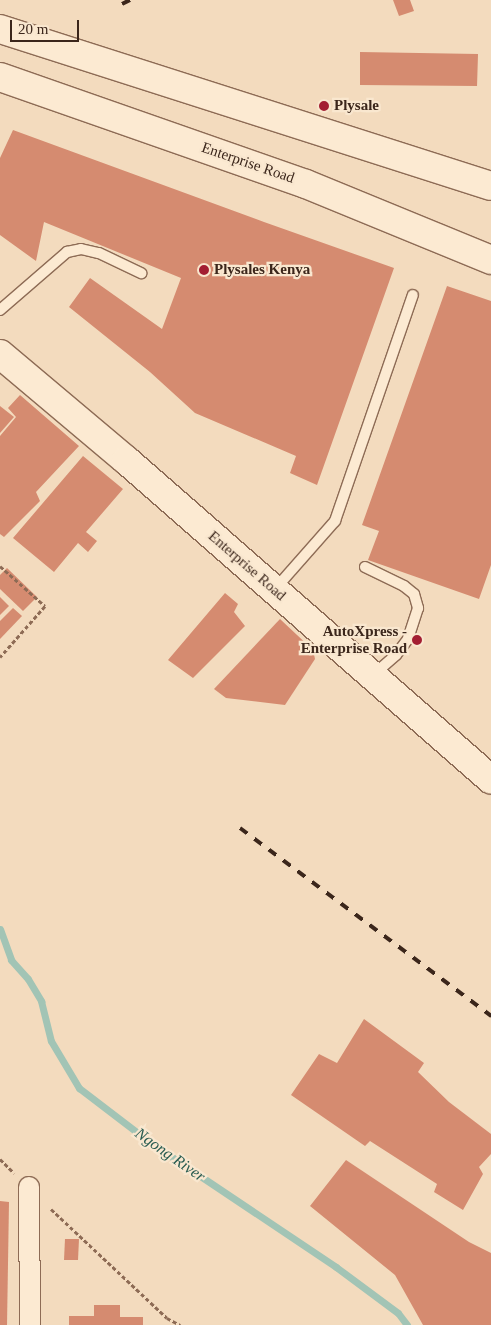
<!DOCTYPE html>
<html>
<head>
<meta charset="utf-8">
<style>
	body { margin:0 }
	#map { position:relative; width:491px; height:1325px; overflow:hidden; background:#f3dbbe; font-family:"Times New Roman",serif }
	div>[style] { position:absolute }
	.stream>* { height:7px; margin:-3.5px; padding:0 3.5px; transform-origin:3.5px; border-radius:3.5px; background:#a2c4b5 }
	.building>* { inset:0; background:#d58b70 }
	.path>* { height:3px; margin-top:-1.5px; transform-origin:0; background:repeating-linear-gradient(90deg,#8d6b55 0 4px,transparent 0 6.5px) }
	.roads { filter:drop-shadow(1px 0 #8d6b55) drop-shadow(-1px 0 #8d6b55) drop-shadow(0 1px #8d6b55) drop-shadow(0 -1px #8d6b55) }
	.lane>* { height:10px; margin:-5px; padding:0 5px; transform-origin:5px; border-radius:5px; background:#fcead2 }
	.street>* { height:20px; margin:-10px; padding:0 10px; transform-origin:10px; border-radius:10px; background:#fcead2 }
	.secondary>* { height:28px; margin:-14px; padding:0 14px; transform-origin:14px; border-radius:14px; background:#fcead2 }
	.rail>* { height:4px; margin-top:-2px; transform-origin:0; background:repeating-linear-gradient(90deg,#3b261b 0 9px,transparent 0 18px) }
	.dots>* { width:14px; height:14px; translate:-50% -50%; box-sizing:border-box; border:2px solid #f9e7cf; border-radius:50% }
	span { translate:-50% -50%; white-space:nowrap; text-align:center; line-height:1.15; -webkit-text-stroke:4.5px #f9e7cf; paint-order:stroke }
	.poi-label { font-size:15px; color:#3b261b; font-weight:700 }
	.left { translate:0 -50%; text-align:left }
	.right { translate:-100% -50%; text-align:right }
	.street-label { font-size:15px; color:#3b261b }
	.water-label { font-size:16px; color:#295c51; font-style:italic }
	.scale { position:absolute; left:10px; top:20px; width:69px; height:22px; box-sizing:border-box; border:2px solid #3b261b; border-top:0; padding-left:6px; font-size:15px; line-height:18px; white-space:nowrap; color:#3b261b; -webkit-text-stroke:4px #f9e7cf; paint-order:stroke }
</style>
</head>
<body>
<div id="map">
	<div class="stream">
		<i style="left:0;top:929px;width:33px;rotate:70deg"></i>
		<i style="left:11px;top:960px;width:25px;rotate:48deg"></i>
		<i style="left:28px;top:979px;width:26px;rotate:59deg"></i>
		<i style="left:41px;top:1001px;width:41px;rotate:76deg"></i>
		<i style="left:51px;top:1041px;width:55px;rotate:59.2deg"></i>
		<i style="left:79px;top:1088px;width:91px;rotate:37.4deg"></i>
		<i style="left:151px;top:1143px;width:223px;rotate:33.8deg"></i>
		<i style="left:336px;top:1267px;width:77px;rotate:36.6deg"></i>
		<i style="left:398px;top:1313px;width:15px;rotate:53deg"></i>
	</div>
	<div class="building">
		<i style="clip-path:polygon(393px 0,410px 0,414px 11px,399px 16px)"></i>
		<i style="clip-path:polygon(360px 52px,478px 54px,477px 86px,360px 85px)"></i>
		<i style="clip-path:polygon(13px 130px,264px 222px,394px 268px,317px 485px,290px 473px,296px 456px,195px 413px,150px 372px,69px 307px,90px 278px,162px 329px,181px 278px,44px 222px,36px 261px,0 235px,0 158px)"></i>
		<i style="clip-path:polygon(447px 286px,491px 301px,491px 565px,479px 599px,368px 560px,379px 531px,362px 525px)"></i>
		<i style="clip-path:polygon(20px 395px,79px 446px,36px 492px,40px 501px,4px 537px,0 534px,0 436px,16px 417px,8px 408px)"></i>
		<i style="clip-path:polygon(0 406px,14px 417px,0 433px)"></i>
		<i style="clip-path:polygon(83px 456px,123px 489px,86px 532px,97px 541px,88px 552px,78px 543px,54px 572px,13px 538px)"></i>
		<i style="clip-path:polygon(7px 568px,37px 597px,23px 611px,0 589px,0 575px)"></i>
		<i style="clip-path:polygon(225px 593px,238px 604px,234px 612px,245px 626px,193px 678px,168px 660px)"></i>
		<i style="clip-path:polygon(0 597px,9px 606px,0 615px)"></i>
		<i style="clip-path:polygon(13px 608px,22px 616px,0 639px,0 621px)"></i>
		<i style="clip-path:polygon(280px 619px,313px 650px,315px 659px,285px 705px,226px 698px,214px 689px)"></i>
		<i style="clip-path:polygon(364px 1019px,424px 1063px,418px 1072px,449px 1102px,491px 1134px,491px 1154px,479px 1167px,483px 1174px,463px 1210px,434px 1192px,437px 1184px,370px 1141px,365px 1146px,291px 1095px,319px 1054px,337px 1063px)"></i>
		<i style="clip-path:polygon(346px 1160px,469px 1242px,491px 1253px,491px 1325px,423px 1325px,395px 1275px,310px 1206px)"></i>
		<i style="clip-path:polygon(0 1201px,9px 1202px,7px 1325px,0 1325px)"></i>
		<i style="clip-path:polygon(65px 1239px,79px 1239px,78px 1260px,64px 1260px)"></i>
		<i style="clip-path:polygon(94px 1305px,120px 1305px,120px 1317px,143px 1317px,143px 1325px,69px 1325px,69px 1316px,94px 1316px)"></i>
	</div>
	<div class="path">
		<i style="left:0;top:566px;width:60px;rotate:41.6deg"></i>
		<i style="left:45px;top:606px;width:68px;rotate:131.4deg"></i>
		<i style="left:0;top:1159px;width:20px;rotate:45deg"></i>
		<i style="left:51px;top:1209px;width:159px;rotate:43.2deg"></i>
		<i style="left:167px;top:1318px;width:15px;rotate:28deg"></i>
	</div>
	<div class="roads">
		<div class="lane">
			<i style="left:0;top:310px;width:89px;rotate:-40.9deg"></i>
			<i style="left:67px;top:252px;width:14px;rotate:-12deg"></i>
			<i style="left:81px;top:249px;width:18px;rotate:13deg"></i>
			<i style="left:99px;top:253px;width:47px;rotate:25.5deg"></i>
			<i style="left:365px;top:567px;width:43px;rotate:26deg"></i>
			<i style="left:404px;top:586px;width:13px;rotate:39deg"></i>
			<i style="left:414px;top:594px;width:15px;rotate:74deg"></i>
			<i style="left:418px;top:608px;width:33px;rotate:108deg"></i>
			<i style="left:408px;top:639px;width:20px;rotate:127deg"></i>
			<i style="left:396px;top:655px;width:30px;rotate:139deg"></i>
			<i style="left:275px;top:589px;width:91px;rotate:-48.6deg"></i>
			<i style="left:335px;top:521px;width:239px;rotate:-71deg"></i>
		</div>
		<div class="street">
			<i style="left:29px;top:1187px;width:138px;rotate:89.6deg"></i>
		</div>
		<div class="secondary">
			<i style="left:0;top:29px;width:515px;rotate:17.73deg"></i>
			<i style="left:0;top:77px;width:324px;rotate:19.3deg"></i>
			<i style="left:306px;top:184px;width:200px;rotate:22.3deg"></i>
			<i style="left:0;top:354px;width:165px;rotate:40.1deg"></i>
			<i style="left:126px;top:460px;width:485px;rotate:41.2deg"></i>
		</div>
	</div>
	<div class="rail">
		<i style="left:122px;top:4px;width:9px;rotate:-27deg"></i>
		<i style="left:240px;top:828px;width:314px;rotate:36.8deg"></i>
	</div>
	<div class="dots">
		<i style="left:324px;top:106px;background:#a31e32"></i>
		<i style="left:204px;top:270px;background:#a31e32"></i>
		<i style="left:417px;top:640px;background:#a31e32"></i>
	</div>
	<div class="poi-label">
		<span class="left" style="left:334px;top:106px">Plysale</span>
		<span class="left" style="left:214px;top:270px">Plysales Kenya</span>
		<span class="right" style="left:407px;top:640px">AutoXpress -<br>Enterprise Road</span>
	</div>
	<div class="street-label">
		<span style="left:248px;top:163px;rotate:19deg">Enterprise Road</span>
		<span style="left:247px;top:566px;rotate:41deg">Enterprise Road</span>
	</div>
	<div class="water-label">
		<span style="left:170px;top:1155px;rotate:35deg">Ngong River</span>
	</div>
	<div class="scale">20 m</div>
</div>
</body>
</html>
